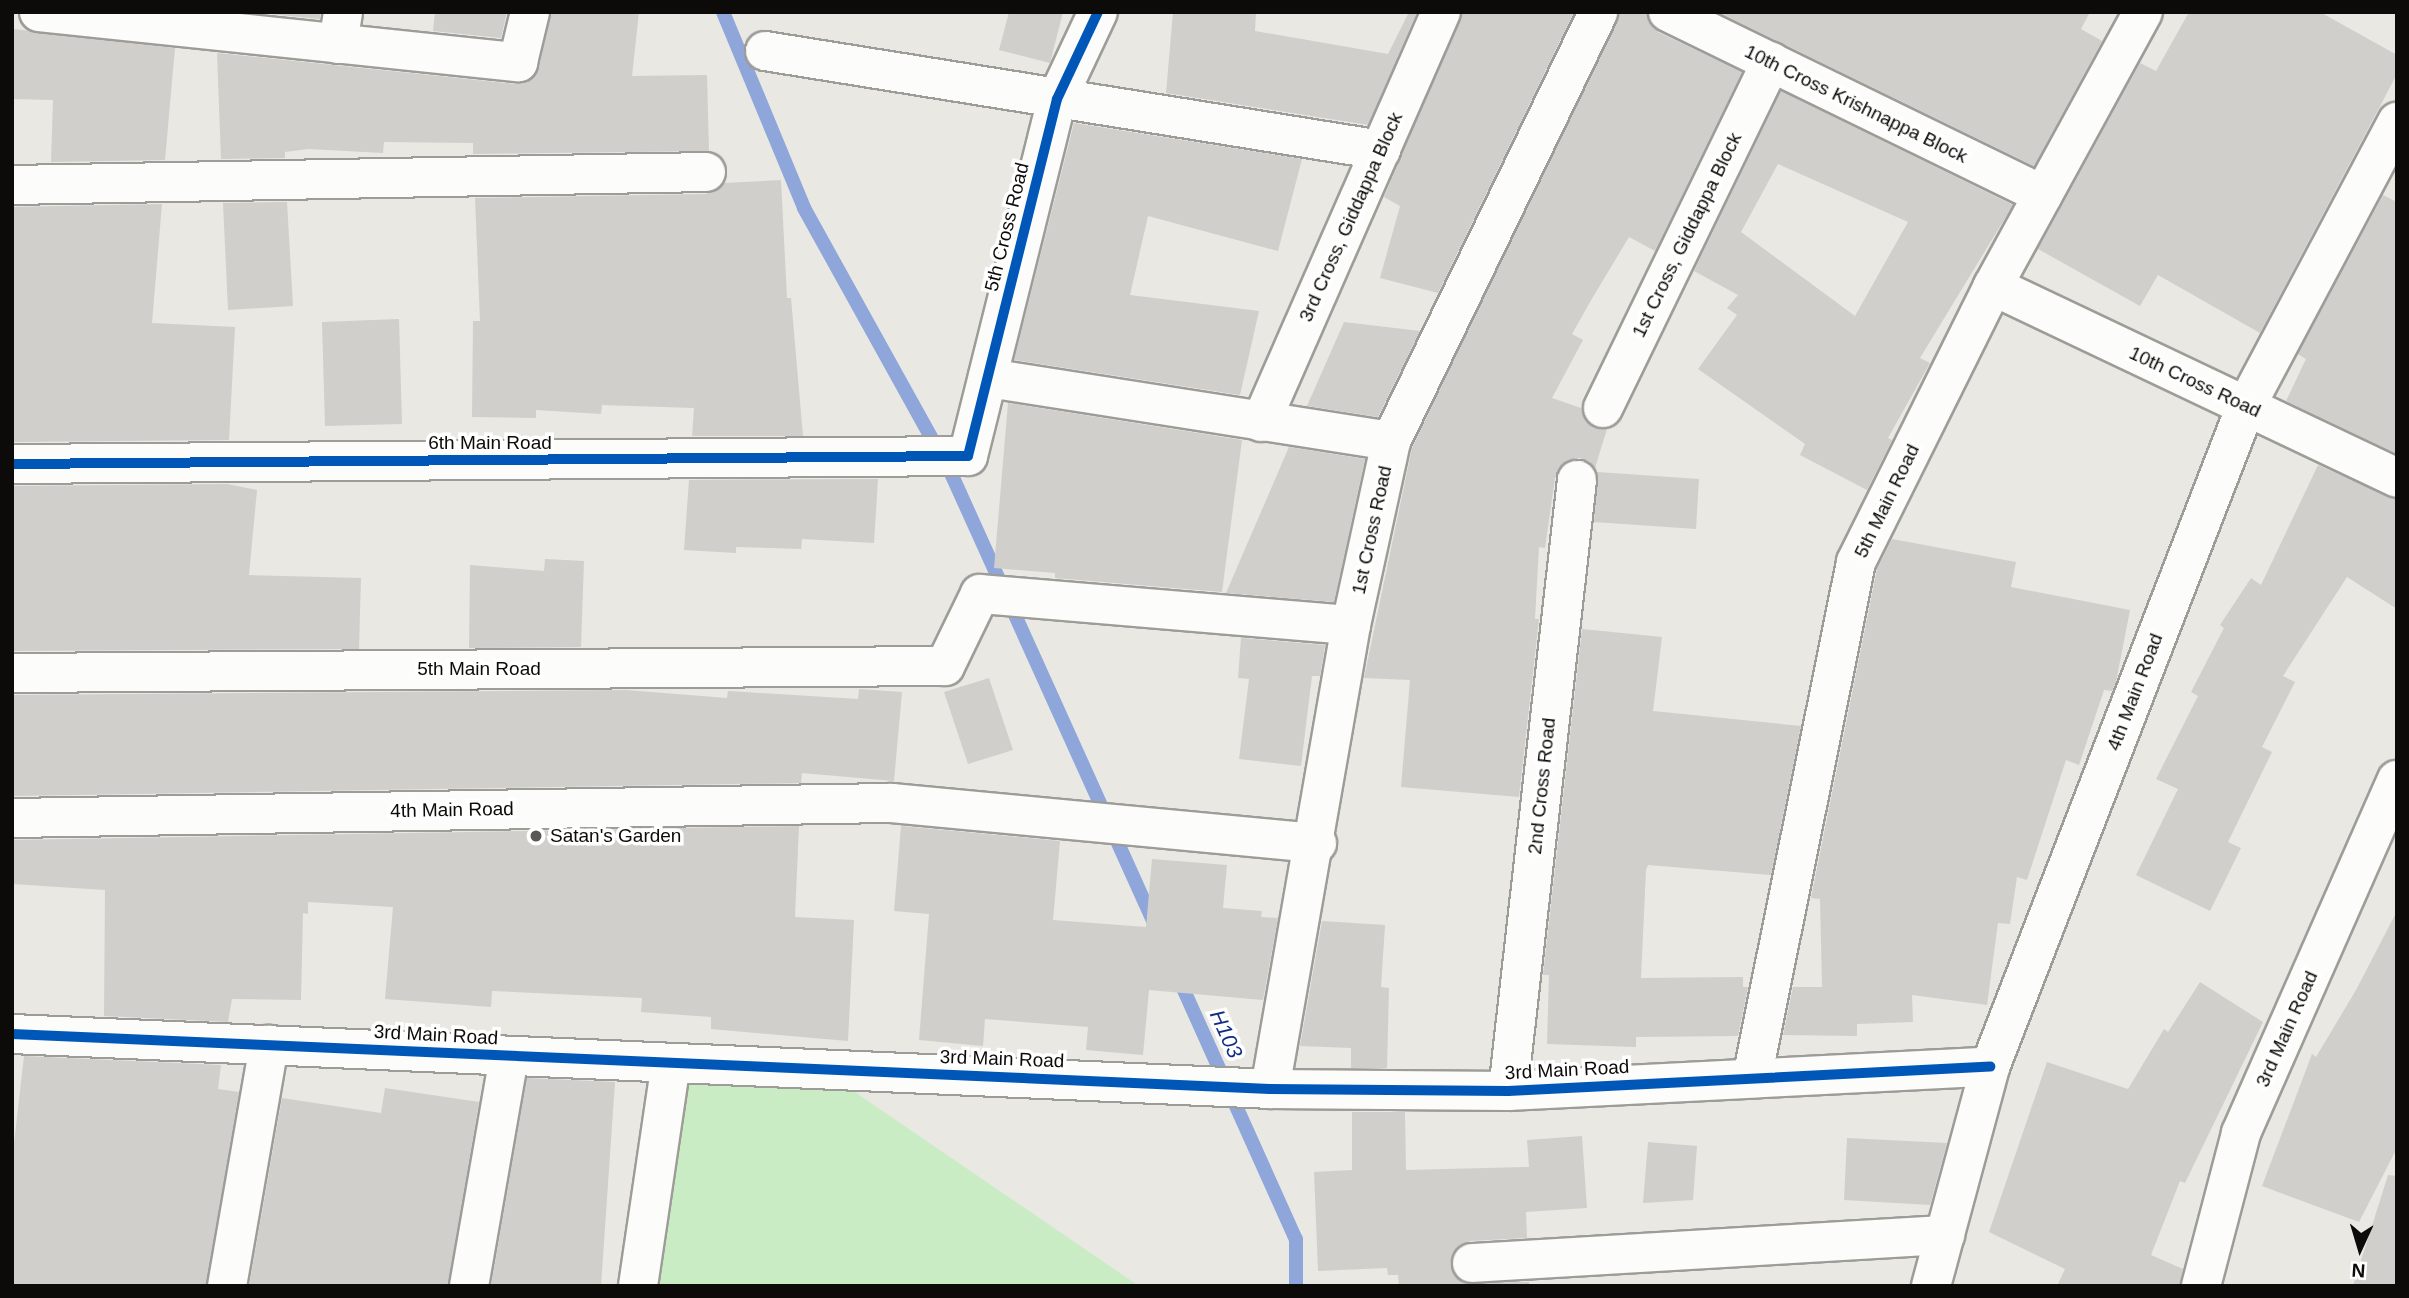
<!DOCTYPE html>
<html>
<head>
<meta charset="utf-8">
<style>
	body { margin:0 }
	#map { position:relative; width:2409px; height:1298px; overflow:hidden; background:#e9e8e3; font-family:Helvetica,sans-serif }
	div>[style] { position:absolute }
	.green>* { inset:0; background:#caecc4 }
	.stream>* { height:14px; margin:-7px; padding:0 7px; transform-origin:7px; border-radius:7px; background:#8fa6db }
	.building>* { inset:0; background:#d0cfcb }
	.roads { filter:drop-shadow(2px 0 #9d9c98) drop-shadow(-2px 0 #9d9c98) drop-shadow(0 2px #9d9c98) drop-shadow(0 -2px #9d9c98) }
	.minor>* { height:38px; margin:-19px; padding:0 19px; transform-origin:19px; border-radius:19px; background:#fcfcfb }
	.cycleway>* { height:10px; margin:-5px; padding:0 5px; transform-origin:5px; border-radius:5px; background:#0057b8 }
	.dots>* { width:19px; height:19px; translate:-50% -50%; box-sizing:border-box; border:4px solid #fff; border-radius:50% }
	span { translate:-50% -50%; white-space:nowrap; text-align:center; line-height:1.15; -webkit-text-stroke:7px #fff; paint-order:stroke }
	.street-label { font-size:19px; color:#0c0b09 }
	.poi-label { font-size:19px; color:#0c0b09 }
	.left { translate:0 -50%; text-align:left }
	.water-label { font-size:21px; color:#112d86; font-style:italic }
	.frame { position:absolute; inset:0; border:14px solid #0c0b09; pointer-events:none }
	.north { position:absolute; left:2325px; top:1214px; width:70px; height:70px; -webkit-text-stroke:5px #fff; paint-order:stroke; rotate:184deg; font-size:19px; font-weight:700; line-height:28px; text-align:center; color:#0c0b09 }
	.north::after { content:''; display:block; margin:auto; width:24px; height:32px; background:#0c0b09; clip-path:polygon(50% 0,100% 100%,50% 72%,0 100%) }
</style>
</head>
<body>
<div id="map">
	<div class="green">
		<i style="clip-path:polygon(681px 1076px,849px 1088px,1139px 1286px,643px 1286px)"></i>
	</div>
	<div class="stream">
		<i style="left:723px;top:12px;width:212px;rotate:67.5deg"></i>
		<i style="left:804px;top:208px;width:301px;rotate:61deg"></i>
		<i style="left:950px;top:471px;width:499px;rotate:65.7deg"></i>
		<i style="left:1178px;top:977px;width:287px;rotate:65.8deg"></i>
		<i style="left:1296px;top:1239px;width:47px;rotate:90deg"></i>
	</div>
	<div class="building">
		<i style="clip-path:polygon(252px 12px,321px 12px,320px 19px)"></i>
		<i style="clip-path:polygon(435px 12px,507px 12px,501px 38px,433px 31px)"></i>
		<i style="clip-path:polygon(551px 12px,639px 12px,632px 76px,707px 75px,709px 151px,473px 154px,473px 143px,384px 142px,383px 153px,308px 149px,285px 152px,285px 158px,221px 159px,217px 53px,516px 84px,534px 77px,539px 68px)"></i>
		<i style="clip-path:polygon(1009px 12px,1063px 12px,1050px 63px,999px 50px)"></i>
		<i style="clip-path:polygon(1173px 12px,1256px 12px,1255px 31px,1388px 54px,1409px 12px,1417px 12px,1368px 125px,1166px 93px)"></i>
		<i style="clip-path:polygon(1462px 12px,1574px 12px,1438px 293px,1380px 278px,1400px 206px,1384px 197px)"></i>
		<i style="clip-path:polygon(1620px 12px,1646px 12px,1658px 32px,1742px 72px,1655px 251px,1629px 237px,1590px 302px,1572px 334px,1583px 340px,1552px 398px,1581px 408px,1593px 427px,1607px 429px,1595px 468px,1580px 458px,1569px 460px,1555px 478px,1545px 548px,1539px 547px,1535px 619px,1539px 619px,1519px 797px,1401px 787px,1410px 680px,1364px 678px,1412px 448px)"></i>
		<i style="clip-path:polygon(1718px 12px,2090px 12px,2081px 29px,2102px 41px,2034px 166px)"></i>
		<i style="clip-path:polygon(2189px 12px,2320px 12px,2397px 55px,2397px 74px,2260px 333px,2158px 275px,2140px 306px,2038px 249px,2140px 63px,2156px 71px)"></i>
		<i style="clip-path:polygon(14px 29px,175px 48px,165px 160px,51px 162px,53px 100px,13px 99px)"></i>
		<i style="clip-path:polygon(evenodd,1781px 91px,2013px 205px,1920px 358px,1930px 363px,1888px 438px,1892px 440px,1867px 490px,1800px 455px,1805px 444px,1698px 369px,1737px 315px,1727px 308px,1738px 295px,1694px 271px,1781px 91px,1778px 164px,1908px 222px,1855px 316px,1741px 232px,1778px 164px)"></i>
		<i style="clip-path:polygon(1074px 123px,1302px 159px,1278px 251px,1148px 216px,1130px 295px,1259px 311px,1240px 395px,1014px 360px)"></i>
		<i style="clip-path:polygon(781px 180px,787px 298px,791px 298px,803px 436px,692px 436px,694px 408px,602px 405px,601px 414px,536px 410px,536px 418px,472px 417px,473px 321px,480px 321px,475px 198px,706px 194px,725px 183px)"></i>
		<i style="clip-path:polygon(2383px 195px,2397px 202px,2397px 454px,2286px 401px,2306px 359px,2298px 354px)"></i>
		<i style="clip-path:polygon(287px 202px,293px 306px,228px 310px,223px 203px)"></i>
		<i style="clip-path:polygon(162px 204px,152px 323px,235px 327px,229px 440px,12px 442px,12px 207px)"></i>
		<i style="clip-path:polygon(399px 319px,402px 424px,325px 426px,322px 322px)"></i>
		<i style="clip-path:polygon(1344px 322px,1420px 331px,1378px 417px,1307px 406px)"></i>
		<i style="clip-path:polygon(1008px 403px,1242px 440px,1222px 592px,1055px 578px,1055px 573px,994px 568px)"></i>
		<i style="clip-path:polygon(1289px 447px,1365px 459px,1334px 602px,1226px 593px)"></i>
		<i style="clip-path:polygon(2318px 465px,2397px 500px,2397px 609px,2347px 577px,2283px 676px,2295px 682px,2262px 747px,2272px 752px,2228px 842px,2241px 848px,2210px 911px,2136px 875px,2178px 789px,2156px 779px,2198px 696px,2191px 692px,2224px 628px,2220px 625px,2251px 578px,2261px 585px)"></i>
		<i style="clip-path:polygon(1597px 472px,1699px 479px,1696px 529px,1594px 522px)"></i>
		<i style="clip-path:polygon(878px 479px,874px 543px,802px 539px,801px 549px,736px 547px,736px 553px,684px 550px,689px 480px)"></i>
		<i style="clip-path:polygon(227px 484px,257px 490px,249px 575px,361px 578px,359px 649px,12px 651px,12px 486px)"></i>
		<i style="clip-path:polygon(1892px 539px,2016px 562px,2011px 587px,2130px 610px,2116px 682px,2112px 691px,2104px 690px,2079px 765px,2066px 760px,2027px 880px,2017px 877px,2010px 924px,1998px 923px,1987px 1005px,1912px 995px,1913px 1022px,1857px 1024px,1857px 1036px,1783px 1035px,1793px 987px,1822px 987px,1820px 899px,1811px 898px,1877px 569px)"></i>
		<i style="clip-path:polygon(545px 559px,584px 561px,581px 647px,469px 648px,470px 565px,544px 571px)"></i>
		<i style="clip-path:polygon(1582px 629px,1662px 637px,1653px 711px,1801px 726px,1771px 875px,1648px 865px,1646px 870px,1641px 978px,1743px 977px,1743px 987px,1748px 987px,1738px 1036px,1636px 1037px,1636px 1047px,1547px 1044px,1549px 975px,1543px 975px)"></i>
		<i style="clip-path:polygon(1241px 638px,1325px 645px,1320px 676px,1312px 676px,1301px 766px,1239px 759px,1249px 679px,1238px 678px)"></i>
		<i style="clip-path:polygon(989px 678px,1013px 750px,968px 764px,944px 692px)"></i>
		<i style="clip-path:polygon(859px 689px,902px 692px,894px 781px,802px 773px,801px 783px,12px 796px,12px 695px,626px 690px,727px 698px,728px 691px,858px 699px)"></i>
		<i style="clip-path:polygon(799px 826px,795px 917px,854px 920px,848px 1041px,711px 1029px,711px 1017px,641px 1012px,642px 998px,492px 991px,491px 1007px,385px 999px,393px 907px,308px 902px,308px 914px,303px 913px,301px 1000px,232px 999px,228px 1022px,104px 1016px,105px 890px,12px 884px,12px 840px)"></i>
		<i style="clip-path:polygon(901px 826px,1060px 841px,1053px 920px,1146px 927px,1152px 859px,1227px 865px,1223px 908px,1262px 911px,1261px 917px,1278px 918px,1263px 1000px,1149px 990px,1143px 1055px,1086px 1050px,1088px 1027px,985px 1019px,983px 1046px,919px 1040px,929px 914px,894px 911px)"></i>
		<i style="clip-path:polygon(2397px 911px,2397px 1148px,2359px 1222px,2262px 1186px,2312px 1054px,2316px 1057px,2356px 990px)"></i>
		<i style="clip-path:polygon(1322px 921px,1385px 925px,1381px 987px,1389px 988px,1387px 1068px,1351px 1068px,1351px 1048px,1300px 1046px)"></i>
		<i style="clip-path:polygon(2200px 982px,2263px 1022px,2185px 1183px,2180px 1181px,2151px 1255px,2183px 1269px,2180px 1286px,2057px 1286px,2065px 1269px,1989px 1232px,2047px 1062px,2128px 1089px,2164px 1029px,2168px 1032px)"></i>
		<i style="clip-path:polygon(24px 1056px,221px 1065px,218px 1089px,239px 1092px,206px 1286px,12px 1286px,12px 1161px)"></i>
		<i style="clip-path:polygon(527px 1078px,615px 1082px,601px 1286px,491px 1286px)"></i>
		<i style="clip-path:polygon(385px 1088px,479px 1102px,448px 1286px,249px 1286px,282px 1098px,381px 1113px)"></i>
		<i style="clip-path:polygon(1352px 1112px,1405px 1112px,1406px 1170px,1529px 1167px,1527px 1140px,1582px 1136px,1587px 1208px,1526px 1212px,1527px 1238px,1470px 1241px,1452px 1254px,1453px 1274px,1463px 1283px,1529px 1282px,1529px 1286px,1399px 1286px,1398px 1275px,1388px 1275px,1387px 1268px,1318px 1271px,1314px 1172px,1352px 1170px)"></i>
		<i style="clip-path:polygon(1847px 1138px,1947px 1143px,1930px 1205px,1844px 1200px)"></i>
		<i style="clip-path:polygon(1648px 1142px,1697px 1146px,1693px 1200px,1643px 1203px)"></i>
		<i style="clip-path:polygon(2388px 1175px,2397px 1176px,2397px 1286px,2353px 1286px)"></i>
	</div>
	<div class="roads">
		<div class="minor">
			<i style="left:39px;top:12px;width:482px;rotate:6deg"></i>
			<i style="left:518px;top:62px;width:51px;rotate:-76.5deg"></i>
			<i style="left:1668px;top:12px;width:417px;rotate:26deg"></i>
			<i style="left:338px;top:44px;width:32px;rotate:-81deg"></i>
			<i style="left:765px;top:51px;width:624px;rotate:9.13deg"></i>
			<i style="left:12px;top:185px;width:694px;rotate:-1.07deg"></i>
			<i style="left:1993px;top:286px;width:447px;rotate:25.4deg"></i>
			<i style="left:988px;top:378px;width:408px;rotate:8.9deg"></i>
			<i style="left:1603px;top:408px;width:385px;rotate:-64.1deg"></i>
			<i style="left:1261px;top:422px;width:448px;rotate:-66.3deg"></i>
			<i style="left:12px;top:464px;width:956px;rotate:-0.48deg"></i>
			<i style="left:968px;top:456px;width:368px;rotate:-76deg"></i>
			<i style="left:1057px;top:99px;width:96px;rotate:-64.8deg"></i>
			<i style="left:12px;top:673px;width:933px;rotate:-0.43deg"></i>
			<i style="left:945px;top:666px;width:80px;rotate:-64.1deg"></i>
			<i style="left:980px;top:594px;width:372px;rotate:4.8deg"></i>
			<i style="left:12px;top:818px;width:880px;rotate:-0.98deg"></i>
			<i style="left:892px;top:803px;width:427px;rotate:5.4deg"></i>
			<i style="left:12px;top:1034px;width:1259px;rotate:2.5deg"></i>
			<i style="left:1270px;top:1089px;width:238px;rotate:0.5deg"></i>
			<i style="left:1508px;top:1091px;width:483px;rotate:-2.9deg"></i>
			<i style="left:1752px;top:1078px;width:526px;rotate:-78.6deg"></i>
			<i style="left:1856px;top:562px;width:308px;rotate:-63.6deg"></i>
			<i style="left:1993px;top:286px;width:312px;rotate:-61.3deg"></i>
			<i style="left:1270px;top:1089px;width:471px;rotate:-80.1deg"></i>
			<i style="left:1351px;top:625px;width:188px;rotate:-77.7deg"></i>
			<i style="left:1391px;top:441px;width:476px;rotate:-64.2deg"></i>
			<i style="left:1508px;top:1091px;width:615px;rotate:-83.56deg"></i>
			<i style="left:1472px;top:1263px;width:474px;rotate:-3.4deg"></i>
			<i style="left:227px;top:1286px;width:245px;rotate:-80.1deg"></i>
			<i style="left:469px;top:1286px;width:233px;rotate:-80.1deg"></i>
			<i style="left:638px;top:1286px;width:225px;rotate:-81.6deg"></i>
			<i style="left:1931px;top:1286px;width:227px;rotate:-74.9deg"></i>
			<i style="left:1990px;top:1067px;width:709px;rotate:-68.83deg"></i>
			<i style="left:2246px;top:406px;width:322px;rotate:-62deg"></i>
			<i style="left:2201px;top:1286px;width:158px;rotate:-75.3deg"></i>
			<i style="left:2241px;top:1133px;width:386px;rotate:-66.2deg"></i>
		</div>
	</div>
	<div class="cycleway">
		<i style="left:12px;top:464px;width:956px;rotate:-0.48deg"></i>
		<i style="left:968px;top:456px;width:368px;rotate:-76deg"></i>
		<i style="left:1057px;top:99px;width:96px;rotate:-64.8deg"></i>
		<i style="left:12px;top:1034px;width:1259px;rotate:2.5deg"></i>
		<i style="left:1270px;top:1089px;width:238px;rotate:0.5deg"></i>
		<i style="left:1508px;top:1091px;width:483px;rotate:-2.9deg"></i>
	</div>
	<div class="dots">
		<i style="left:536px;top:836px;background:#595855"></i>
	</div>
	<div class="street-label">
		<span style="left:1856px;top:104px;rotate:26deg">10th Cross Krishnappa Block</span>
		<span style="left:1351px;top:217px;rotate:-66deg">3rd Cross, Giddappa Block</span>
		<span style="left:1007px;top:227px;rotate:-76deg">5th Cross Road</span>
		<span style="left:1687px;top:235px;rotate:-64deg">1st Cross, Giddappa Block</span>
		<span style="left:2195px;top:382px;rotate:25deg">10th Cross Road</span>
		<span style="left:490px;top:443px">6th Main Road</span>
		<span style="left:1887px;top:501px;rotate:-64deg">5th Main Road</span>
		<span style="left:1372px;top:530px;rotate:-78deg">1st Cross Road</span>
		<span style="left:479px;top:669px">5th Main Road</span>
		<span style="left:2135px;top:692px;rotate:-69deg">4th Main Road</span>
		<span style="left:1542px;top:786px;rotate:-84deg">2nd Cross Road</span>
		<span style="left:452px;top:810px;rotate:-1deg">4th Main Road</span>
		<span style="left:2287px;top:1029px;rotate:-66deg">3rd Main Road</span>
		<span style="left:436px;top:1035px;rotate:3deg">3rd Main Road</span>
		<span style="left:1002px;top:1059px;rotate:2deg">3rd Main Road</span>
		<span style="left:1567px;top:1070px;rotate:-3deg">3rd Main Road</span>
	</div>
	<div class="poi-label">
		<span class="left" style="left:550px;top:836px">Satan's Garden</span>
	</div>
	<div class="water-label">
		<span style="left:1226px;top:1034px;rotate:66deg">H103</span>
	</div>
	<div class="frame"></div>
	<div class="north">N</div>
</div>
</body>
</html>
